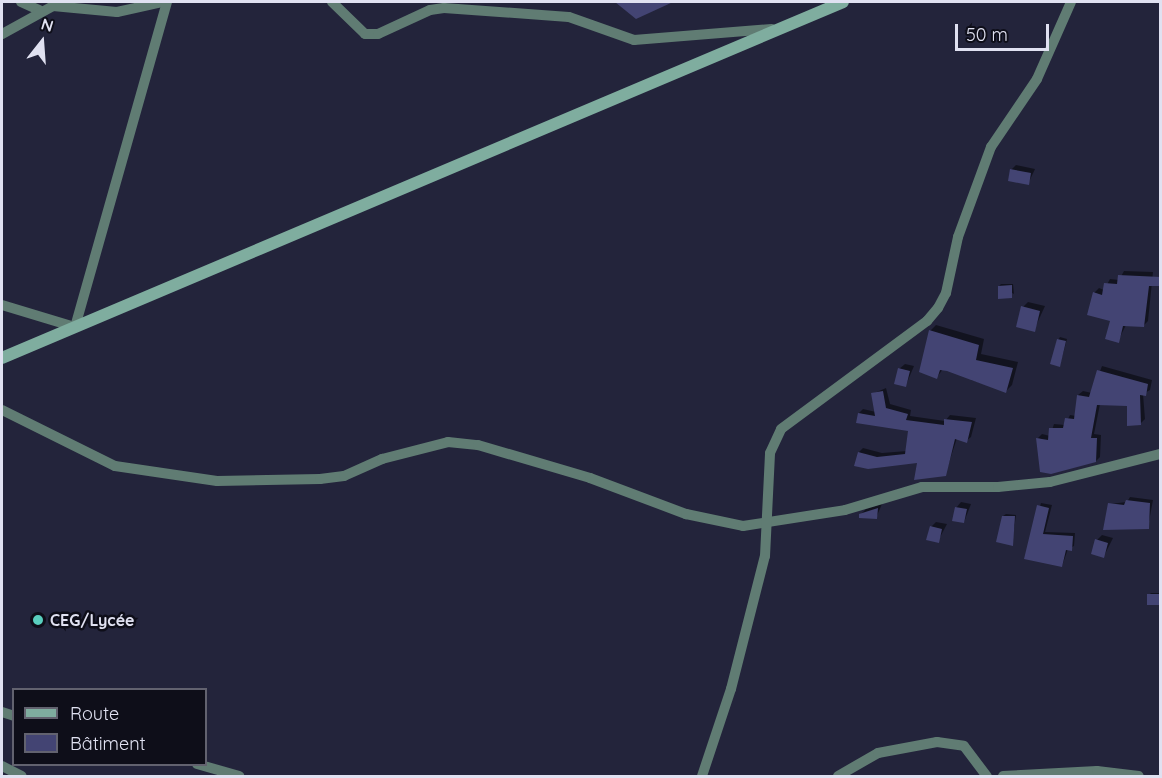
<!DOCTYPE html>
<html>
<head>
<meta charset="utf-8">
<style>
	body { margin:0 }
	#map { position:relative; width:1162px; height:778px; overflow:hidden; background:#23243b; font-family:Quicksand,sans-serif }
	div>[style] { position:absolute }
	.shadow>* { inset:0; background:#0007 }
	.building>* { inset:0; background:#434473 }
	.minor>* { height:10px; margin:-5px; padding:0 5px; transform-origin:5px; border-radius:5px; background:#607c73 }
	.secondary>* { height:12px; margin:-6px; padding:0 6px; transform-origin:6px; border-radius:6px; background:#7fad9f }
	.dots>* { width:16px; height:16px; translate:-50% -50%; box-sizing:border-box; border:3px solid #0e0e19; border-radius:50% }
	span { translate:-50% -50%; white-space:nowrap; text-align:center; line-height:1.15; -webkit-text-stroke:5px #0e0e19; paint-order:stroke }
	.poi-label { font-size:16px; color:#e0e1f1; font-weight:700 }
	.left { translate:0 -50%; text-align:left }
	.frame { position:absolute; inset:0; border:3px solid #e0e1f1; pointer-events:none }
	.legend { position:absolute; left:12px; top:688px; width:195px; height:78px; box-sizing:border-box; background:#0e0e19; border:2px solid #62626f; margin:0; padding:8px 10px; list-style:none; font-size:18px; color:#e0e1f1 }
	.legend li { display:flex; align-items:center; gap:12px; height:30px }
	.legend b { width:30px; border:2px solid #62626f }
	.north { position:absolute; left:12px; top:12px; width:60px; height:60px; -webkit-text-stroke:4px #0e0e19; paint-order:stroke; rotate:17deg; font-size:16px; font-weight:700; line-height:24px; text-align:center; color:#e0e1f1 }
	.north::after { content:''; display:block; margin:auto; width:21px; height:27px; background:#e0e1f1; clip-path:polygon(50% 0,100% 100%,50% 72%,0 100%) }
	.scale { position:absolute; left:955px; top:24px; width:94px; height:27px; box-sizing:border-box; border:3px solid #e0e1f1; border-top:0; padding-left:8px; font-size:18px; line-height:21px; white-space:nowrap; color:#e0e1f1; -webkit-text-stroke:4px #0e0e19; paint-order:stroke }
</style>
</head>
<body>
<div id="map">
	<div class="shadow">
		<i style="clip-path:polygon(618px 2px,670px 2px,636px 18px)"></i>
		<i style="clip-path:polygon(1016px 165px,1035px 169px,1028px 184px,1011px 170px)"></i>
		<i style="clip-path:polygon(1124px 271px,1153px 272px,1148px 321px,1143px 326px,1126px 325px,1118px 341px,1112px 320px,1094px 293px,1099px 288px,1104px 290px,1110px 279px,1119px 280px)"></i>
		<i style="clip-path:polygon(1001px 284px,1013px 284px,1014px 294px,999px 286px)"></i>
		<i style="clip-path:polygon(1028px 302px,1045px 306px,1034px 330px,1023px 307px)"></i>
		<i style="clip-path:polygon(936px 325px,984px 339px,981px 354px,1018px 362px,1012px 385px,1006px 391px,971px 380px,972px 375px,943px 369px,937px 377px,930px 331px)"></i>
		<i style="clip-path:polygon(1060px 337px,1067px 339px,1060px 365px,1058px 340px)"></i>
		<i style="clip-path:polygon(905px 364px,914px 366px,906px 385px,899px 369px)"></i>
		<i style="clip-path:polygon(1102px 366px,1152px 380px,1150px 390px,1143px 394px,1145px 419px,1141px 423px,1128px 404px,1100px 404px,1094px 434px,1101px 435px,1100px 457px,1096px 461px,1038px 438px,1042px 434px,1050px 436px,1054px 424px,1065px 425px,1070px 415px,1076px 416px,1078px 395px,1083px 391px,1092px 393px)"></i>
		<i style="clip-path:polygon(886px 388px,890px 404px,911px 410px,910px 416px,945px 421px,950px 415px,976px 418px,971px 437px,966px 441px,957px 438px,945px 475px,919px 461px,868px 468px,859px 452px,863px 448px,882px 453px,907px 451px,910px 430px,859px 413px,863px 409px,876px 412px,872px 394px)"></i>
		<i style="clip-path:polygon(1130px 497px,1153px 500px,1148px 527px,1109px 504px,1127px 502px)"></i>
		<i style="clip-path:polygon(961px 502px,971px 504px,964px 522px,956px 508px)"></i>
		<i style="clip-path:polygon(1041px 503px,1052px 505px,1045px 532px,1075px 533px,1074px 546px,1068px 549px,1062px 566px,1026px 558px)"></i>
		<i style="clip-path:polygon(882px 504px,876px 518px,861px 514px,866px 509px)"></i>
		<i style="clip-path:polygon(1006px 514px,1016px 515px,1012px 545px,1003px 516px)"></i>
		<i style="clip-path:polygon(936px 522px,947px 524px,938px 541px,931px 527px)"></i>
		<i style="clip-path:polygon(1102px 535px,1113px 538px,1104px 556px,1097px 540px)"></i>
		<i style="clip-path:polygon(1151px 593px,1160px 593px,1158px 604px,1149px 595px)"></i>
	</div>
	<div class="building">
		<i style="clip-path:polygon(615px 2px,673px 2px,636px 19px)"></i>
		<i style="clip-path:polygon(1010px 169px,1031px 173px,1029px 185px,1008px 181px)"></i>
		<i style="clip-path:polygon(1118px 275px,1161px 277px,1161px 286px,1149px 286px,1144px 327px,1123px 326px,1119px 343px,1105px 339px,1110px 321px,1087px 315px,1093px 292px,1102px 295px,1104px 283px,1117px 284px)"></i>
		<i style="clip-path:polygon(1012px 285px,1012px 298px,998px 299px,998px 286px)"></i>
		<i style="clip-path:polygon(1021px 306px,1040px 311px,1035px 332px,1016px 327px)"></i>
		<i style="clip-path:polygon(929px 330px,979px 345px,976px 360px,1013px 368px,1006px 393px,947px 371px,940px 370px,937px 379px,919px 372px)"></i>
		<i style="clip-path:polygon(1057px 339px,1066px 341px,1060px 367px,1050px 364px)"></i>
		<i style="clip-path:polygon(898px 368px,910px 371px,906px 387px,894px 384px)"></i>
		<i style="clip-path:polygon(1097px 370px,1148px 384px,1146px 396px,1140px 395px,1141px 425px,1127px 426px,1127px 406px,1097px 405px,1091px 438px,1097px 438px,1096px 462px,1051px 474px,1040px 472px,1036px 438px,1048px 440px,1049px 428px,1063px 428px,1065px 418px,1074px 419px,1077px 395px,1089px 397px)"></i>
		<i style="clip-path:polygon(883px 391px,886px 408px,908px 414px,906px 420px,944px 425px,944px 419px,972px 422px,967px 443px,955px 439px,946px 476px,914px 480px,917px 463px,868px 469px,854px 466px,858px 452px,877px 457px,905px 454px,908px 431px,856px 423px,858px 413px,875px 416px,871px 393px)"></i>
		<i style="clip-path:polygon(1126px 500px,1150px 503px,1149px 529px,1103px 530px,1108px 503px,1124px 505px)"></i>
		<i style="clip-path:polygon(1037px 505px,1049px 508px,1043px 534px,1073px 536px,1072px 551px,1066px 550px,1062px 567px,1024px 559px)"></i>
		<i style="clip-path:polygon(955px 507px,967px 509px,964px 523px,952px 521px)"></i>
		<i style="clip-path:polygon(878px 508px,877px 519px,859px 518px,859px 514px)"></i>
		<i style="clip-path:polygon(1002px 516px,1015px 516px,1013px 546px,996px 542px)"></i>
		<i style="clip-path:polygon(930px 526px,942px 529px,939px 543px,926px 540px)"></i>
		<i style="clip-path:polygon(1095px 539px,1108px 543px,1104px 558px,1091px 554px)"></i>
		<i style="clip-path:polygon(1147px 594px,1159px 594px,1159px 605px,1147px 605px)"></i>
	</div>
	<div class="minor">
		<i style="left:21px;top:2px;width:20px;rotate:24deg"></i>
		<i style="left:332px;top:2px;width:46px;rotate:44.1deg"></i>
		<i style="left:365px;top:34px;width:13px"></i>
		<i style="left:378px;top:34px;width:57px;rotate:-24.8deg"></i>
		<i style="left:430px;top:10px;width:14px;rotate:-8deg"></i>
		<i style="left:444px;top:8px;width:125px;rotate:4.1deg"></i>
		<i style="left:569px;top:17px;width:69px;rotate:19.5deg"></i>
		<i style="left:634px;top:40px;width:138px;rotate:-4.6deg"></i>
		<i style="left:2px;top:34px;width:58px;rotate:-28.8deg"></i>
		<i style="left:53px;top:6px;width:64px;rotate:5.4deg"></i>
		<i style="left:117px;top:12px;width:47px;rotate:-12.3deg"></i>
		<i style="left:2px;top:305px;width:76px;rotate:16.8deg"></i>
		<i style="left:75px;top:327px;width:338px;rotate:-74.2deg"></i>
		<i style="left:2px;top:410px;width:126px;rotate:26.4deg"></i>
		<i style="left:115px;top:466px;width:103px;rotate:8.4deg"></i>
		<i style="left:217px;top:481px;width:103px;rotate:-1.1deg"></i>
		<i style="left:320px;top:479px;width:24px;rotate:-7deg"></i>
		<i style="left:344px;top:476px;width:42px;rotate:-24.1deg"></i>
		<i style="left:382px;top:459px;width:68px;rotate:-14.4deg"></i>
		<i style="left:448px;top:442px;width:30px;rotate:6deg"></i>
		<i style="left:478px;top:445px;width:117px;rotate:16.4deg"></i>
		<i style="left:590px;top:478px;width:103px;rotate:20.6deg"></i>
		<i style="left:686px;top:514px;width:58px;rotate:11.9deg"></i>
		<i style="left:743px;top:526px;width:103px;rotate:-8.9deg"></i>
		<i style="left:845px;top:510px;width:80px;rotate:-16.6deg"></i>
		<i style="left:922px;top:487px;width:76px"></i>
		<i style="left:998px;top:487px;width:52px;rotate:-5.5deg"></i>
		<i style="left:1050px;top:482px;width:114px;rotate:-14.3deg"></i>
		<i style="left:2px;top:712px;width:13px;rotate:18deg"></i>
		<i style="left:197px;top:764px;width:44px;rotate:15.9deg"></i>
		<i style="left:2px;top:766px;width:22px;rotate:27deg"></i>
		<i style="left:702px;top:776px;width:92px;rotate:-71.6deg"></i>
		<i style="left:731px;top:689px;width:137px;rotate:-75.7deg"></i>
		<i style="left:765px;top:556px;width:103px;rotate:-87.2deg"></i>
		<i style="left:770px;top:453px;width:26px;rotate:-65deg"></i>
		<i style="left:781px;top:429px;width:182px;rotate:-36.5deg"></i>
		<i style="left:927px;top:321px;width:17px;rotate:-50deg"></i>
		<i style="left:938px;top:308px;width:17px;rotate:-62deg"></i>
		<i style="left:946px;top:293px;width:57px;rotate:-77.9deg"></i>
		<i style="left:958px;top:237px;width:96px;rotate:-69.9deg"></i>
		<i style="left:991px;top:147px;width:82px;rotate:-55.9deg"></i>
		<i style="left:1037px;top:79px;width:84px;rotate:-66.2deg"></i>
		<i style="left:838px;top:776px;width:46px;rotate:-29.9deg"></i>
		<i style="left:878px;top:753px;width:60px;rotate:-10.6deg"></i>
		<i style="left:937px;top:742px;width:27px;rotate:8deg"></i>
		<i style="left:964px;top:746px;width:38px;rotate:53deg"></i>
		<i style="left:1003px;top:776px;width:94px;rotate:-3deg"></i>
		<i style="left:1097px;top:771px;width:42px;rotate:6.8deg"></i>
	</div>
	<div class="secondary">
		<i style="left:2px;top:358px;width:913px;rotate:-22.94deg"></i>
	</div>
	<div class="dots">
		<i style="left:38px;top:620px;background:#59cebe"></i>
	</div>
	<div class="poi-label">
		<span class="left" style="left:50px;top:620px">CEG/Lycée</span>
	</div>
	<div class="frame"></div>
	<ul class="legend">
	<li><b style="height:8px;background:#7fad9f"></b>Route</li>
	<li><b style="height:16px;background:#434473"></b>Bâtiment</li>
	</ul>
	<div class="north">N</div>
	<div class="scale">50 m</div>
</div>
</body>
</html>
